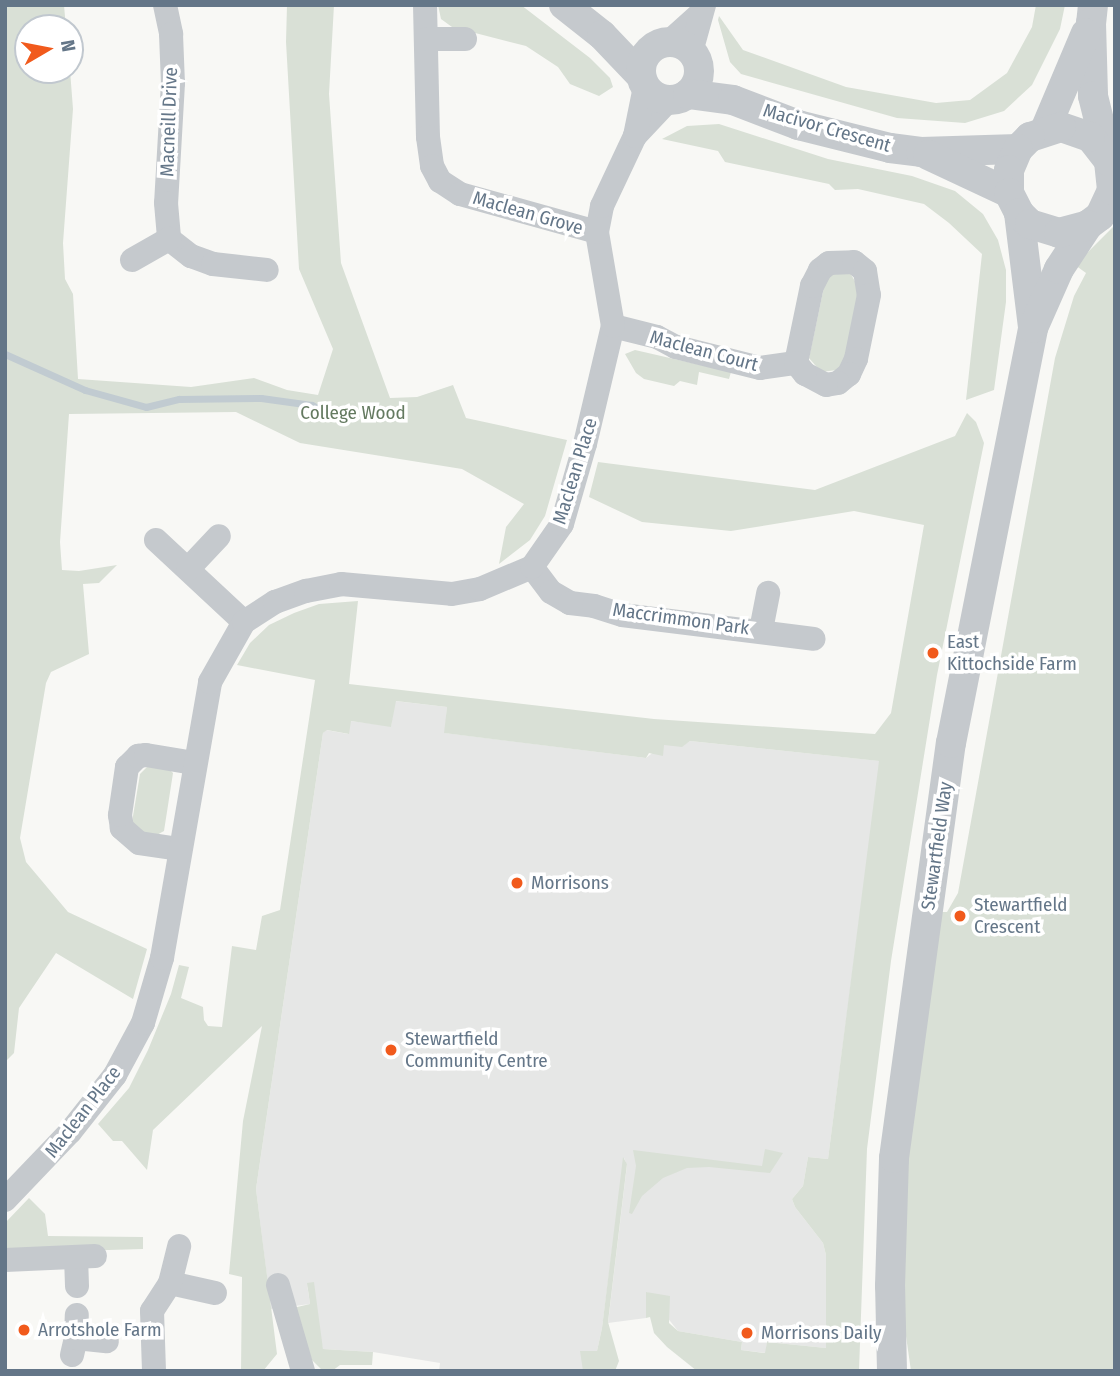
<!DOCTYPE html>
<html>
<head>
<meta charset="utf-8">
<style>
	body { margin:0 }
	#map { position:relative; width:1120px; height:1376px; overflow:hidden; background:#f8f8f5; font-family:"Fira Sans Condensed",sans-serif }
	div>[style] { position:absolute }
	.built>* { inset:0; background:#e6e7e6 }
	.green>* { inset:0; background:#d9e0d6 }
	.stream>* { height:7px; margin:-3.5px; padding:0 3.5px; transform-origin:3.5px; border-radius:3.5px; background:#c1cbd1 }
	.minor>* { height:24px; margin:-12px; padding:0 12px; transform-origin:12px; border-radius:12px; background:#c5c9cd }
	.tertiary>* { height:30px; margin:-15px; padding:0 15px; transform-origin:15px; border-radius:15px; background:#c5c9cd }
	.tertiary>.ring { margin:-15px; padding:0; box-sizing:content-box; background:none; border:30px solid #c5c9cd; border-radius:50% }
	.dots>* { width:19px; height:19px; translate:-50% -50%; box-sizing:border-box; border:4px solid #fff; border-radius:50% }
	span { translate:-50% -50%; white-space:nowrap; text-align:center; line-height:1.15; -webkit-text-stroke:7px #fff; paint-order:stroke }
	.street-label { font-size:19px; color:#647688 }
	.park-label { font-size:19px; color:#647a60 }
	.poi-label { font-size:19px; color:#647688 }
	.left { translate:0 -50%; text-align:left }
	.frame { position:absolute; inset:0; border:7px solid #647688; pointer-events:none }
	.north { position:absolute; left:14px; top:14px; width:70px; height:70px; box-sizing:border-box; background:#fff; border:2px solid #c1c8cf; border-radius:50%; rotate:80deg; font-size:19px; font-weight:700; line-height:28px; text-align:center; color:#647688 }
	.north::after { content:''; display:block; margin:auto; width:24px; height:32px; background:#f15a1c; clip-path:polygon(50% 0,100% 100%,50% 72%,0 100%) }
</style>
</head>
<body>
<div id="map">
	<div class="built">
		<i style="clip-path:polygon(395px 701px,447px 707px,445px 733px,646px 758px,664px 744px,682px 746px,690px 741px,880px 761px,828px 1159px,808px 1157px,803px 1186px,792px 1199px,795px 1207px,823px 1243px,826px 1255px,826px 1348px,767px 1342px,766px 1353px,741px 1350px,742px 1342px,678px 1331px,647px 1292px,646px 1318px,608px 1323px,627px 1165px,624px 1158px,602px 1328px,597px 1351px,584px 1371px,439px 1371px,440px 1363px,373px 1352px,323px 1349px,307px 1284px,310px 1304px,271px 1309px,256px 1189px,323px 733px,326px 730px,348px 734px,350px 721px,391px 726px)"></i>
	</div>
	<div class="green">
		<i style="clip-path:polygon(5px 5px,64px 5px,66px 28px,28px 28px,28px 70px,70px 70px,73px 109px,63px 243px,65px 279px,73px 294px,78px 379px,191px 387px,254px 378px,287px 390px,318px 395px,333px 349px,299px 269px,286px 42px,287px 5px,334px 5px,329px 94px,341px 263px,390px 398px,417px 397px,453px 385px,466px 418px,567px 440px,545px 516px,530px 540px,499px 564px,506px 527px,524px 504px,462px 469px,300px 443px,236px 412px,69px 414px,60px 542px,62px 570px,79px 571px,117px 565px,99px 583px,83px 584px,89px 654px,51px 672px,46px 683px,20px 838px,26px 862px,68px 912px,147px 949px,133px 999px,56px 953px,19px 1008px,14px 1053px,5px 1062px)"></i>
		<i style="clip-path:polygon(438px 5px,521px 5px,590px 58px,610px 78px,613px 87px,599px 96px,570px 84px,558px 67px,526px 46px,452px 27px,441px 19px)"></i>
		<i style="clip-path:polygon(1036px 5px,1065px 5px,1060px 29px,1032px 85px,1004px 111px,965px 123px,897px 118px,741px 74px,730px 62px,718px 20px,719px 16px,743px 50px,846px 87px,936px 103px,970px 100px,1007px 73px,1032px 27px)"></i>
		<i style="clip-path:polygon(719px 124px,828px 159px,912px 176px,955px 191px,983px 214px,998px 240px,1006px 270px,1006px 302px,994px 390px,966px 400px,982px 254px,949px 223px,924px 204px,858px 189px,835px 190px,829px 184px,725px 162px,718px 151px,662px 139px,687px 126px)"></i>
		<i style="clip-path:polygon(1115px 225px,1115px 1371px,911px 1371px,905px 1329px,903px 1228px,911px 1116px,938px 912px,947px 912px,958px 893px,1055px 358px,1074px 296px,1086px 273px,1075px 265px)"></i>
		<i style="clip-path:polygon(850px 273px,861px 291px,843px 363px,837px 370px,821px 372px,809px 358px,825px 282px,831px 274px)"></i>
		<i style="clip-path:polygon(635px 350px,731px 372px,729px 379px,699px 372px,697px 385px,680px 381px,674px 386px,644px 379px,636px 373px,625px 354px)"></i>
		<i style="clip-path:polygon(967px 413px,976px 422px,984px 443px,937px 675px,891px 961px,867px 1149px,859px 1371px,697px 1371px,667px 1347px,654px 1333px,650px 1317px,646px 1318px,646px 1292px,670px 1296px,669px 1323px,678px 1331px,742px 1342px,741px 1350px,765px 1353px,767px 1342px,826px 1348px,826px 1255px,823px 1243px,795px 1207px,792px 1199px,803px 1186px,808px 1157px,828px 1159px,879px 761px,690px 741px,682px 747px,664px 745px,663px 756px,649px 753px,646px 758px,444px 733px,447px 707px,396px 701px,391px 727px,351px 721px,349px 734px,327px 730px,323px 733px,256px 1189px,277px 1354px,263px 1371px,241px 1371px,242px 1277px,229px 1274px,243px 1121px,262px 1026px,153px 1130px,147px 1170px,122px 1141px,113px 1141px,98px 1124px,129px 1088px,148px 1050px,171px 994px,179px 965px,189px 967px,181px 998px,203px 1007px,204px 1020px,208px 1026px,222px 1027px,232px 946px,256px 950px,262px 916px,280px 910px,315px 680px,237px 665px,250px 643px,269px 625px,294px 613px,319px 604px,358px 601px,349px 684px,654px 719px,875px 734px,891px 713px,924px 525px,854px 511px,731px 531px,642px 522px,589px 497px,598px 462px,815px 490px,955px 436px)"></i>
		<i style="clip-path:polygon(148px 766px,168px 768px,173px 773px,164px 831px,155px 836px,137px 830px,132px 822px,140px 774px)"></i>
		<i style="clip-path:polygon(765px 1149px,783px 1153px,770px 1173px,709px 1167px,687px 1168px,663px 1178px,642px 1196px,632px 1214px,629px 1213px,636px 1166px,633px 1150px,762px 1166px)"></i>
		<i style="clip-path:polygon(623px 1157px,627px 1164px,608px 1322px,619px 1361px,615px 1371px,583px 1371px,580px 1351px,597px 1351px,602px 1328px)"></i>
		<i style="clip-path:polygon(29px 1198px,45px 1214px,48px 1236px,143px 1237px,143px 1249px,5px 1253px,5px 1223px)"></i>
		<i style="clip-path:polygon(314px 1282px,323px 1349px,373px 1352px,372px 1365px,340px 1365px,332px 1371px,323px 1371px,312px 1360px,293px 1308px,310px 1304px,307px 1283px)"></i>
	</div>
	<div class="stream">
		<i style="left:5px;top:354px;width:88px;rotate:24.2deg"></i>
		<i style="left:85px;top:390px;width:63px;rotate:15.6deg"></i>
		<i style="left:146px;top:407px;width:34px;rotate:-14deg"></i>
		<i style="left:179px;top:399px;width:82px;rotate:-0.7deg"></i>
		<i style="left:261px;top:398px;width:51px;rotate:7.8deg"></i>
		<i style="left:312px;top:405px;width:21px;rotate:28deg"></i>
	</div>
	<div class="minor">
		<i style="left:165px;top:5px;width:30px;rotate:78deg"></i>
		<i style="left:171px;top:34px;width:49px;rotate:87.7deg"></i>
		<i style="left:173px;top:83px;width:120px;rotate:93.3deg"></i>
		<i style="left:166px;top:203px;width:36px;rotate:85deg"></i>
		<i style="left:169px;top:239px;width:28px;rotate:38deg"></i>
		<i style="left:191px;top:256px;width:23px;rotate:20deg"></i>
		<i style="left:213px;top:264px;width:54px;rotate:6.3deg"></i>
		<i style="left:425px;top:5px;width:132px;rotate:88.7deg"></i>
		<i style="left:428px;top:137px;width:29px;rotate:82deg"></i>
		<i style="left:432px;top:166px;width:17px;rotate:62deg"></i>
		<i style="left:440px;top:181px;width:24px;rotate:33deg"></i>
		<i style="left:460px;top:194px;width:142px;rotate:15.5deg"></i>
		<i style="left:427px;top:39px;width:38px"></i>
		<i style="left:669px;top:42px;width:42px;rotate:-42.1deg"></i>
		<i style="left:691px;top:52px;width:49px;rotate:-74.5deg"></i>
		<i style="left:635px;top:136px;width:48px;rotate:-46.7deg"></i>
		<i style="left:132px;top:260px;width:43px;rotate:-29.6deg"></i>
		<i style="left:613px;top:326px;width:45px;rotate:14deg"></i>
		<i style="left:657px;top:337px;width:21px;rotate:28deg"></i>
		<i style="left:676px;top:347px;width:87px;rotate:14deg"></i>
		<i style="left:760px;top:368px;width:36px;rotate:-8deg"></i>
		<i style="left:796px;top:363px;width:79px;rotate:-78.3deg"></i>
		<i style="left:812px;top:286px;width:18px;rotate:-63deg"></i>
		<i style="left:820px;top:270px;width:11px;rotate:-38deg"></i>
		<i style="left:829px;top:263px;width:25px;rotate:-2deg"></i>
		<i style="left:854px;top:262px;width:14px;rotate:39deg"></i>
		<i style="left:865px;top:271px;width:24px;rotate:81deg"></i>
		<i style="left:869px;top:295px;width:65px;rotate:101.5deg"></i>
		<i style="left:856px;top:359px;width:17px;rotate:115deg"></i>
		<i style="left:849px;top:374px;width:14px;rotate:141deg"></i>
		<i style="left:838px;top:383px;width:12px;rotate:171deg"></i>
		<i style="left:826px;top:385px;width:24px;rotate:-152deg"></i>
		<i style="left:805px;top:374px;width:14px;rotate:-129deg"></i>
		<i style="left:156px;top:540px;width:120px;rotate:43deg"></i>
		<i style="left:532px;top:567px;width:31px;rotate:53deg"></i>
		<i style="left:551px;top:592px;width:22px;rotate:30deg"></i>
		<i style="left:570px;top:603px;width:24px;rotate:7deg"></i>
		<i style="left:594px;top:606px;width:29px;rotate:18deg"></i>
		<i style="left:622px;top:615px;width:193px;rotate:7.1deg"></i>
		<i style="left:188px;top:569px;width:45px;rotate:-46.8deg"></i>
		<i style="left:761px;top:630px;width:38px;rotate:-79deg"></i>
		<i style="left:179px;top:849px;width:40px;rotate:-171.5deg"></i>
		<i style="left:139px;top:843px;width:23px;rotate:-139deg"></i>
		<i style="left:122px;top:828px;width:13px;rotate:-99deg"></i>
		<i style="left:120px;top:815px;width:49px;rotate:-81.7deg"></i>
		<i style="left:127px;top:767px;width:16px;rotate:-45deg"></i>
		<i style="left:138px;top:756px;width:8px;rotate:-7deg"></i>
		<i style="left:146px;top:755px;width:49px;rotate:9.5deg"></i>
		<i style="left:5px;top:1200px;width:94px;rotate:-46.3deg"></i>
		<i style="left:70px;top:1132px;width:73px;rotate:-51.7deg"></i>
		<i style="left:115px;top:1075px;width:59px;rotate:-61.7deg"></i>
		<i style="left:143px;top:1023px;width:68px;rotate:-73.7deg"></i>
		<i style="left:162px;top:958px;width:280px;rotate:-80.1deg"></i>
		<i style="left:210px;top:682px;width:69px;rotate:-60.5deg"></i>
		<i style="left:244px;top:622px;width:37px;rotate:-33deg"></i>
		<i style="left:275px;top:602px;width:33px;rotate:-20deg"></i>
		<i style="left:306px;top:591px;width:36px;rotate:-11deg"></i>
		<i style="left:341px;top:584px;width:111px;rotate:5.1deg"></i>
		<i style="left:452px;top:594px;width:28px;rotate:-10deg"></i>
		<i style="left:480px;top:589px;width:56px;rotate:-22.9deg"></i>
		<i style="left:532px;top:567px;width:52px;rotate:-55.1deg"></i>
		<i style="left:562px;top:524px;width:83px;rotate:-74deg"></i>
		<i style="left:585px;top:444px;width:121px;rotate:-76.7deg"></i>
		<i style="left:613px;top:326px;width:95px;rotate:-99.7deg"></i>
		<i style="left:597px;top:232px;width:26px;rotate:-79deg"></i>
		<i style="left:602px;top:206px;width:77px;rotate:-64.8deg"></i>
		<i style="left:635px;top:136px;width:50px;rotate:-78.5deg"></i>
		<i style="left:76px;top:1257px;width:29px;rotate:88deg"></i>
		<i style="left:5px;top:1260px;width:90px;rotate:-2.5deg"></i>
		<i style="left:170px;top:1283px;width:46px;rotate:12.5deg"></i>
		<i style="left:278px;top:1285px;width:90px;rotate:73.8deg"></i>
		<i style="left:76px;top:1338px;width:23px;rotate:-88deg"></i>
		<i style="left:72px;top:1355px;width:17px;rotate:-77deg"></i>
		<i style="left:76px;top:1338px;width:31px;rotate:6deg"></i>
		<i style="left:154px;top:1371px;width:60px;rotate:-91.9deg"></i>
		<i style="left:152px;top:1311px;width:33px;rotate:-57deg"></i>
		<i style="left:170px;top:1283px;width:38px;rotate:-76deg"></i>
	</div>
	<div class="tertiary">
		<i style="left:564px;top:5px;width:48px;rotate:38.3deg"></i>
		<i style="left:602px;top:35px;width:57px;rotate:46.4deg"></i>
		<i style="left:1093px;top:5px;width:18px;rotate:96deg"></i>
		<i style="left:1091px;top:23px;width:73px;rotate:88.4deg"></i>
		<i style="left:1093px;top:96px;width:63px;rotate:76.2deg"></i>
		<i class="ring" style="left:641px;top:42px;width:28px;height:28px"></i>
		<i style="left:688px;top:94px;width:45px;rotate:7.6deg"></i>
		<i style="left:733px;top:100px;width:70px;rotate:21deg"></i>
		<i style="left:798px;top:125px;width:95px;rotate:14deg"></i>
		<i style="left:890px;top:148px;width:31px;rotate:7deg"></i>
		<i style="left:921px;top:152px;width:97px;rotate:-1.8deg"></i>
		<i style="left:1045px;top:130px;width:105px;rotate:-67.1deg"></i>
		<i style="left:928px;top:155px;width:89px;rotate:25.1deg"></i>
		<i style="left:1019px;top:213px;width:115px;rotate:83deg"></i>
		<i style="left:892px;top:1371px;width:85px;rotate:-91.3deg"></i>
		<i style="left:890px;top:1286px;width:128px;rotate:-88.2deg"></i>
		<i style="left:894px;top:1158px;width:419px;rotate:-82.2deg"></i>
		<i style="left:951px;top:743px;width:423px;rotate:-78.8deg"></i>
		<i style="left:1033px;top:328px;width:64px;rotate:-66.2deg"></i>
		<i style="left:1059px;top:269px;width:53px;rotate:-56.6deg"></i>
		<i style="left:1088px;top:225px;width:15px;rotate:-37deg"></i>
		<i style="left:1100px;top:216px;width:29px;rotate:-65deg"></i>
		<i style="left:1112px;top:190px;width:29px;rotate:-96deg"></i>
		<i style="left:1109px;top:161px;width:31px;rotate:-128deg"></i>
		<i style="left:1090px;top:137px;width:31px;rotate:-161deg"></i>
		<i style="left:1061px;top:127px;width:33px;rotate:162deg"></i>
		<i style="left:1030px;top:137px;width:17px;rotate:135deg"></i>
		<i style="left:1018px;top:149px;width:23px;rotate:113deg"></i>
		<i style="left:1009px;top:170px;width:23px;rotate:90deg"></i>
		<i style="left:1009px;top:193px;width:22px;rotate:63deg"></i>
		<i style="left:1019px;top:213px;width:16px;rotate:45deg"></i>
		<i style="left:1030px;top:224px;width:30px;rotate:17deg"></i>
		<i style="left:1059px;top:233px;width:30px;rotate:-15deg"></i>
	</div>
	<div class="dots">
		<i style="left:933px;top:653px;background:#f15a1c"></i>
		<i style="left:517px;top:883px;background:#f15a1c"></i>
		<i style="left:960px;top:916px;background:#f15a1c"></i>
		<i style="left:391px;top:1050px;background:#f15a1c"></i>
		<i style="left:24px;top:1330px;background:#f15a1c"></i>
		<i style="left:747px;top:1333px;background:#f15a1c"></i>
	</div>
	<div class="street-label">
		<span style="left:169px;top:122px;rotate:-88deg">Macneill Drive</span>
		<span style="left:827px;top:128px;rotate:16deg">Macivor Crescent</span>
		<span style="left:528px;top:213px;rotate:16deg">Maclean Grove</span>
		<span style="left:704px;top:351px;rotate:15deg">Maclean Court</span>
		<span style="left:575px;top:471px;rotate:-73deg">Maclean Place</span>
		<span style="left:681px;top:619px;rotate:8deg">Maccrimmon Park</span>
		<span style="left:937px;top:846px;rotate:-82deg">Stewartfield Way</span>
		<span style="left:83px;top:1112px;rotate:-52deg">Maclean Place</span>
	</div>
	<div class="park-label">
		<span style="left:353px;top:413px">College Wood</span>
	</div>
	<div class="poi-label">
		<span class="left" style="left:947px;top:653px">East<br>Kittochside Farm</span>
		<span class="left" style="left:531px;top:883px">Morrisons</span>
		<span class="left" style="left:974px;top:916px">Stewartfield<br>Crescent</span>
		<span class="left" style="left:405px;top:1050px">Stewartfield<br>Community Centre</span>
		<span class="left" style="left:38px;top:1330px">Arrotshole Farm</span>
		<span class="left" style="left:761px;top:1333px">Morrisons Daily</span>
	</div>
	<div class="frame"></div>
	<div class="north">N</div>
</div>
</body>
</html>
